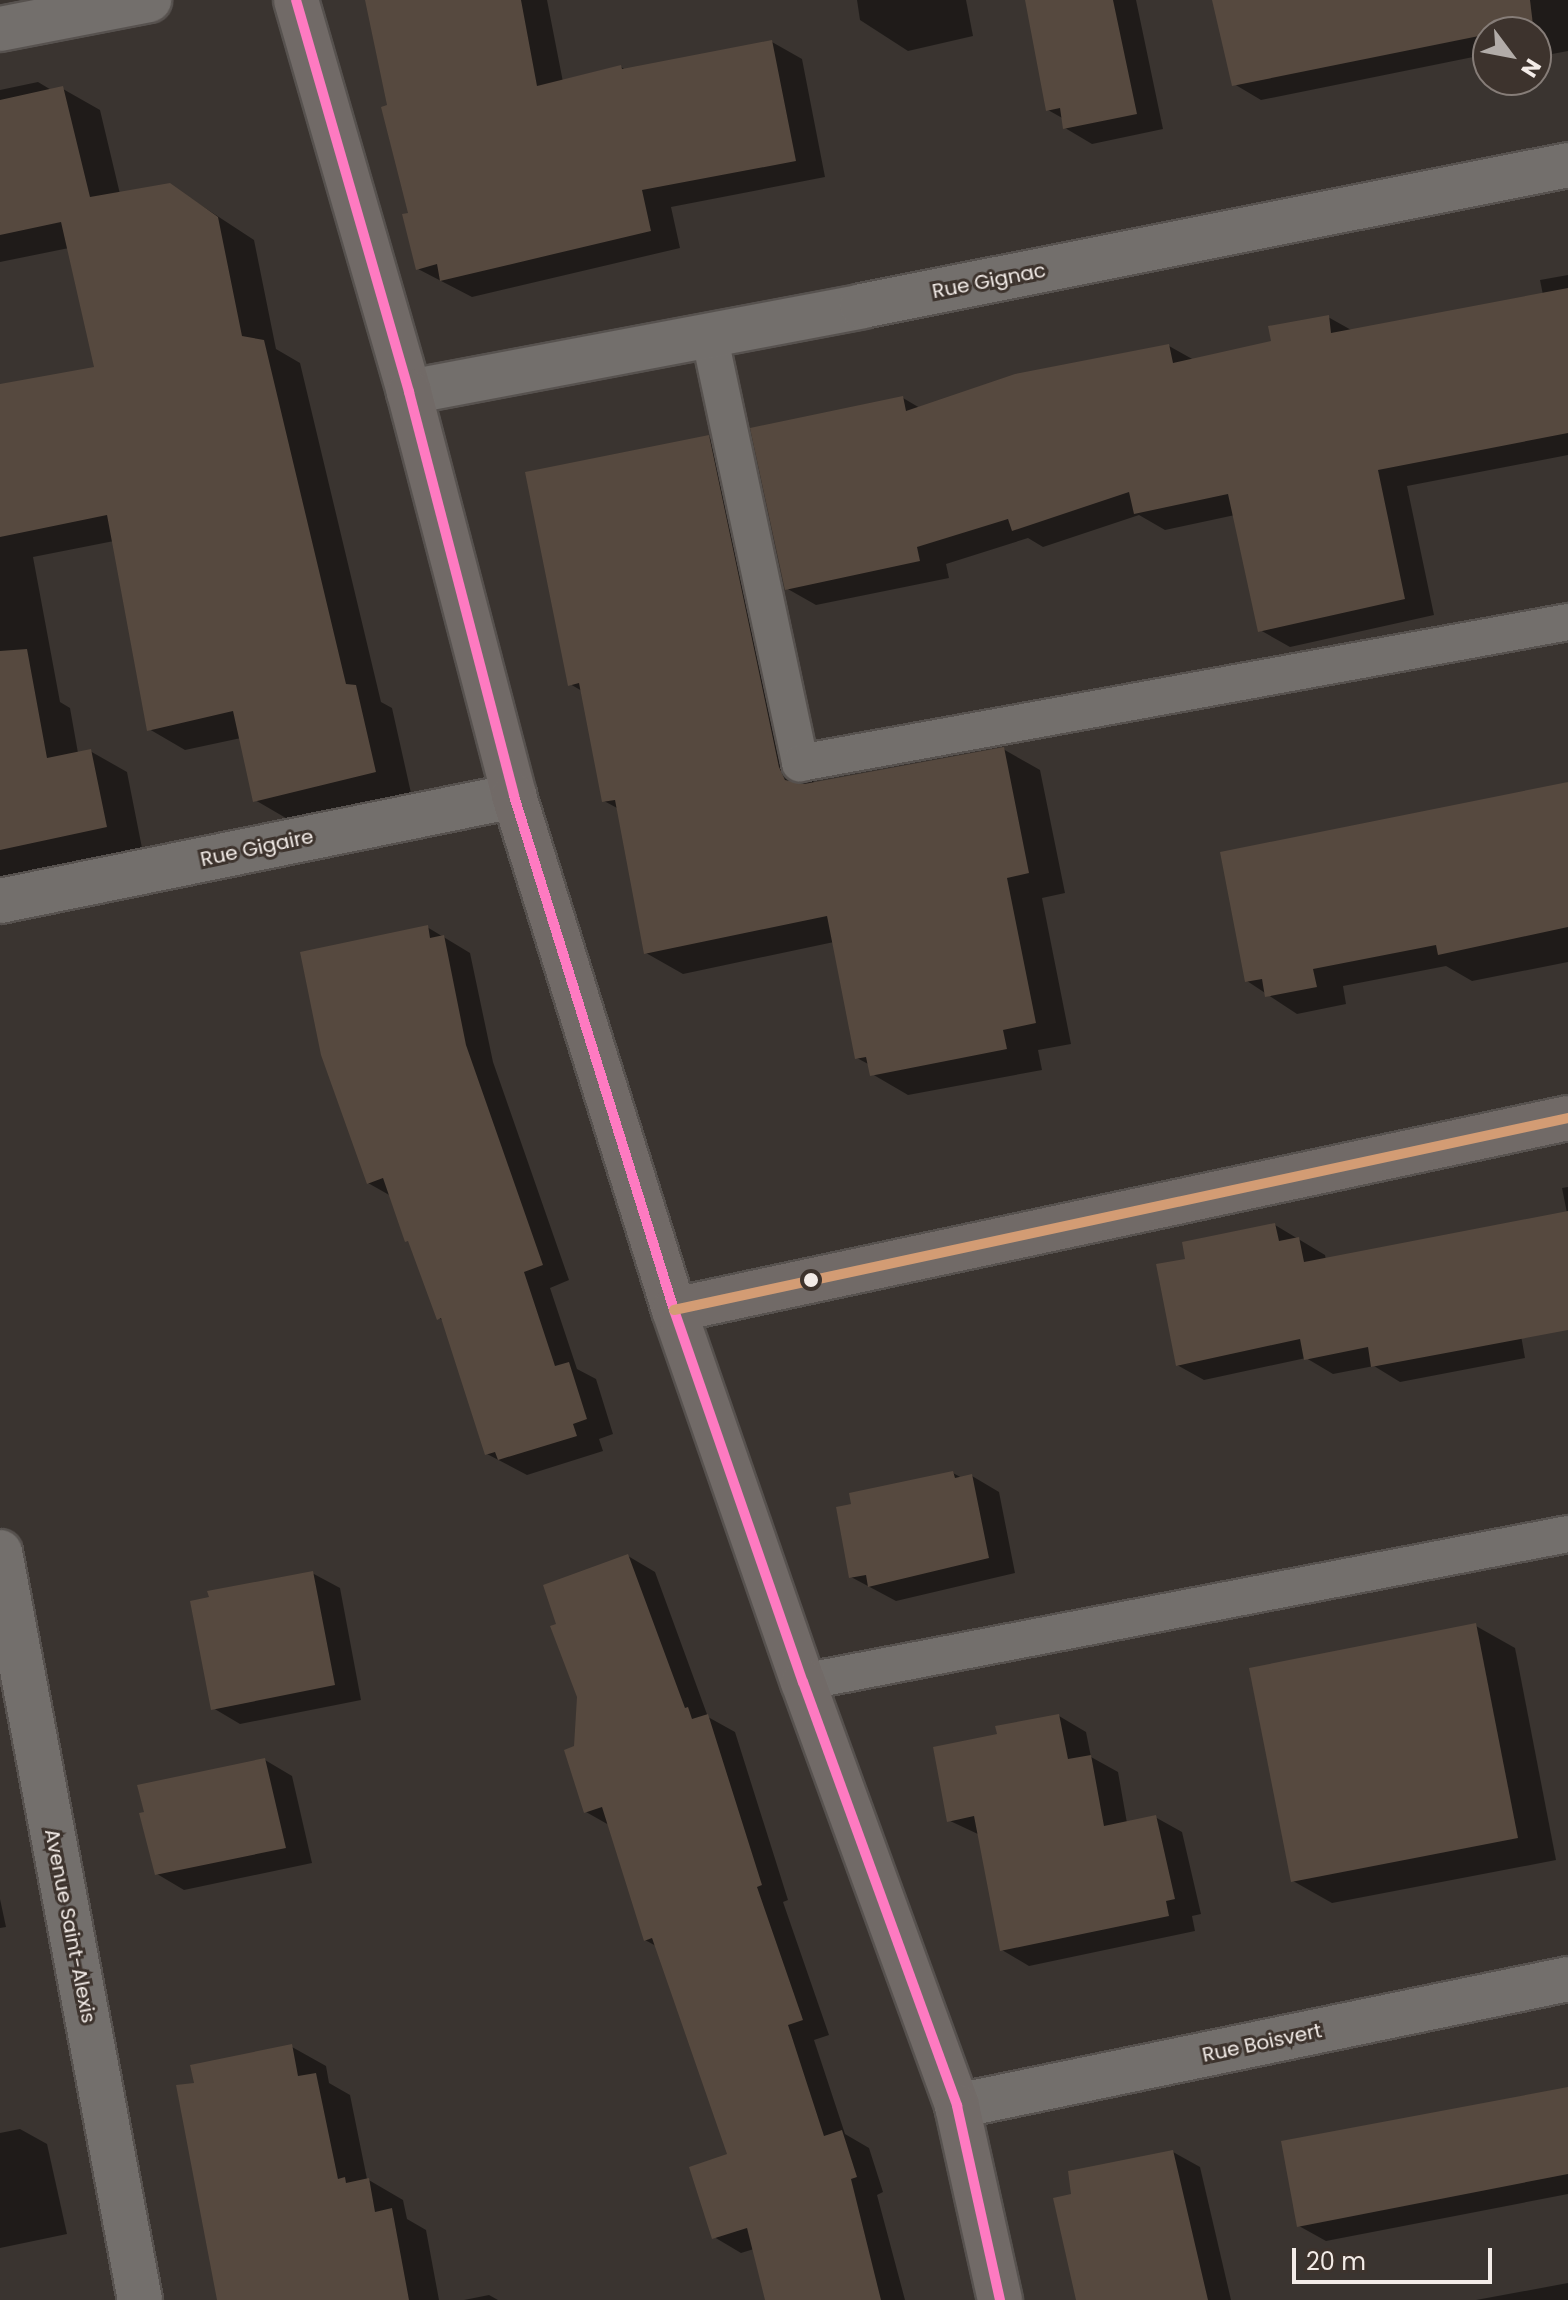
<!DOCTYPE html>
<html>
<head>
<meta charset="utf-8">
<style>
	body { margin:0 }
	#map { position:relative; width:1568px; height:2300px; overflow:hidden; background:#3a3430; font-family:Poppins,sans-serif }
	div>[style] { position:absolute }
	.shadow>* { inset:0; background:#0007 }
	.building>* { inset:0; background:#56493f }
	.roads { filter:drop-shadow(2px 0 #57524f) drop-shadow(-2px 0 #57524f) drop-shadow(0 2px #57524f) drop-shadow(0 -2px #57524f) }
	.lane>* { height:36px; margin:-18px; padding:0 18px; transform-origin:18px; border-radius:18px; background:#736f6c }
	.street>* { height:44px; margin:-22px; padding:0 22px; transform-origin:22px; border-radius:22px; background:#736f6c }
	.secondary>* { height:44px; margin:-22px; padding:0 22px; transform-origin:22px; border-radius:22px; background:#716a67 }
	.bus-1>* { height:10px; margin:-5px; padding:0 5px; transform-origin:5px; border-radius:5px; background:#fe7ac1 }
	.bus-2>* { height:10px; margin:-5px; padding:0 5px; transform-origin:5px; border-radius:5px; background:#d39c74 }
	.dots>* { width:22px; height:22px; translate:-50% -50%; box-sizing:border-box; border:4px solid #3d332d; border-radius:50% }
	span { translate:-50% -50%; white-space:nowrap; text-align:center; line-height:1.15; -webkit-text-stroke:6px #3d332d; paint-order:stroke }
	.street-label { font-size:20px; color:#f3ece8 }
	.north { position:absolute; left:1472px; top:16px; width:80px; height:80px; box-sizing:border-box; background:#3d332d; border:2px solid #867d78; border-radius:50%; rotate:122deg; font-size:22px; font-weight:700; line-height:32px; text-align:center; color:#f3ece8 }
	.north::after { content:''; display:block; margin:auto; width:28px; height:36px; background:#b2aca8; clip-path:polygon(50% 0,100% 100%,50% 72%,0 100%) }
	.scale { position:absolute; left:1292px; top:2248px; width:200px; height:36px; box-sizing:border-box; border:4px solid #f3ece8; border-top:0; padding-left:10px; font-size:24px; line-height:28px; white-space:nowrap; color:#f3ece8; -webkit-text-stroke:6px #3d332d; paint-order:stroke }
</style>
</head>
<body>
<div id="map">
	<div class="shadow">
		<i style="clip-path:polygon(366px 0,547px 0,563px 82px,621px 67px,626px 70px,772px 42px,802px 59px,825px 177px,671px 207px,680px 248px,472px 297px,418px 269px,411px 214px)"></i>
		<i style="clip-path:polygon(857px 0,966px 0,973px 36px,908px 51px,860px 20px)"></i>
		<i style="clip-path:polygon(1027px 0,1136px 0,1163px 129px,1092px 144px,1065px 128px,1064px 119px,1048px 110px)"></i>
		<i style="clip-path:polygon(1214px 0,1568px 0,1568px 51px,1536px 57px,1536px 32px,1488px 32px,1488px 54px,1261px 100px,1234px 84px)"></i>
		<i style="clip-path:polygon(38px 82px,53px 91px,63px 89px,100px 110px,120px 194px,170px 185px,254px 240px,276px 349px,300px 363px,381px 702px,392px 708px,411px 793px,291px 821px,255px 800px,241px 738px,185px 750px,149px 729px,114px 541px,33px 557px,60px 702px,70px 708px,78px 753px,90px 751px,127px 772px,142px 848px,0 878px,0 443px,96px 369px,69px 248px,0 262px,0 90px)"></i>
		<i style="clip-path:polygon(1568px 275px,1568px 455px,1407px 486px,1434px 615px,1290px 647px,1260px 630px,1235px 515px,1165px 530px,1139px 515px,1043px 547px,1028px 538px,946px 564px,949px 578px,816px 605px,786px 588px,903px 398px,920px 408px,1169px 346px,1194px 360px,1273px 343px,1328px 317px,1353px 331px,1543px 295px,1540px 280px)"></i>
		<i style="clip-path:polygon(709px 437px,745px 458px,814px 784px,1003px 749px,1040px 770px,1065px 893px,1042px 898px,1071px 1044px,1038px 1050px,1042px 1070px,908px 1095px,872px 1074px,870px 1065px,857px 1058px,834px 942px,683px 974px,646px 953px,619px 809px,604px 801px,582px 691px,570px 684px)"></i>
		<i style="clip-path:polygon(1568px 782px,1568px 962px,1472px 981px,1446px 966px,1343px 986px,1346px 1004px,1297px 1014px,1247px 981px)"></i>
		<i style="clip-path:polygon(427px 927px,470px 953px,493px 1062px,569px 1280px,550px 1288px,577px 1369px,596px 1379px,613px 1434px,599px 1439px,603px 1451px,527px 1475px,487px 1454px,445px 1322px,439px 1318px,391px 1196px,368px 1183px)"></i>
		<i style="clip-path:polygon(1568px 1187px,1568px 1316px,1519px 1324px,1525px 1358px,1400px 1382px,1374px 1366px,1333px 1374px,1306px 1358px,1204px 1380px,1177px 1365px,1187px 1260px,1275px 1225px,1325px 1255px,1326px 1260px,1567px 1213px,1562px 1188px)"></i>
		<i style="clip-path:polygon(953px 1473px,962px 1478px,972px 1476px,999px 1492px,1015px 1573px,896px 1601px,851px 1577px)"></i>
		<i style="clip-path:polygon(628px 1556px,655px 1572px,708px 1717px,735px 1732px,788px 1900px,783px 1902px,829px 2035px,814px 2040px,845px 2134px,869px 2148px,883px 2192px,877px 2195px,905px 2300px,767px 2300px,754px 2249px,741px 2253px,714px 2237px,730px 2156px,656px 1946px,645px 1940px,609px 1825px,586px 1812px,576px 1747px,579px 1696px,559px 1625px)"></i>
		<i style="clip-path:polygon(312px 1573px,340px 1588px,361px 1700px,240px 1724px,213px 1708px)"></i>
		<i style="clip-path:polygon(1476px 1626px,1515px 1648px,1556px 1860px,1332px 1903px,1293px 1881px)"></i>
		<i style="clip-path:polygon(1059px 1716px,1086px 1732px,1091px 1757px,1118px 1772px,1127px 1823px,1155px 1817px,1182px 1832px,1201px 1914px,1192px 1916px,1195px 1931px,1029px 1966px,1002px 1950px,980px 1835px,948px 1820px,999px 1736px)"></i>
		<i style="clip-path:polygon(265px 1760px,292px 1776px,312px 1863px,184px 1890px,157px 1874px,146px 1814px)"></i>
		<i style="clip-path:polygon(0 1899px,6px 1927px,0 1928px)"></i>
		<i style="clip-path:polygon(292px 2047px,326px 2066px,329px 2083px,350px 2095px,367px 2179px,403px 2200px,407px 2219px,426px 2230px,439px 2300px,226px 2300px,196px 2084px)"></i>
		<i style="clip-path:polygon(1568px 2092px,1568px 2194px,1326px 2241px,1299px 2226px)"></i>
		<i style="clip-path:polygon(20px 2129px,47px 2144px,67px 2234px,0 2248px,0 2133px)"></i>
		<i style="clip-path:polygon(1173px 2152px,1200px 2167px,1231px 2300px,1078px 2300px)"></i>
		<i style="clip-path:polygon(1568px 2283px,1568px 2300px,1476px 2300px)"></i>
		<i style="clip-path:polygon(489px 2295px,498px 2300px,464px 2300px)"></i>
	</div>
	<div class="building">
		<i style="clip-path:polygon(365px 0,521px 0,537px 86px,621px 65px,622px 69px,772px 40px,796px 161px,642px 190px,651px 231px,440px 281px,437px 264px,416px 270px,402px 214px,408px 213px,381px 107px,387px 105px)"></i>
		<i style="clip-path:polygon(1025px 0,1113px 0,1137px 114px,1063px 129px,1060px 108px,1046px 111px)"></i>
		<i style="clip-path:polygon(1212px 0,1530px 0,1533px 25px,1232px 86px)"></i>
		<i style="clip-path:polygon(63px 86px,90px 197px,170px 183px,218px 217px,242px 336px,264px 340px,346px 684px,356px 685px,376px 772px,253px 802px,233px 711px,147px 731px,107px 515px,0 537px,0 384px,94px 367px,61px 222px,0 235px,0 100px)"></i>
		<i style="clip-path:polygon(1568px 288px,1568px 433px,1378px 470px,1405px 599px,1258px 632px,1228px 494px,1134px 514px,1129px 492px,1012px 531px,1008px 519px,917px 547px,920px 561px,785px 590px,750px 428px,903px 396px,906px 411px,1015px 374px,1169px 344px,1173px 363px,1271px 341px,1268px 326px,1329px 315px,1331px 333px)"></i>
		<i style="clip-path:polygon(709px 435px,779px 767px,785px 780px,804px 784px,1004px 747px,1029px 873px,1007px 878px,1036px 1023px,1003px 1030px,1007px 1049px,870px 1076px,866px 1057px,855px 1059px,827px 916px,644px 954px,615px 800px,602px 802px,579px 683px,568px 686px,525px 472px)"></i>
		<i style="clip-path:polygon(27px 649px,47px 758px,91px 749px,107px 827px,0 850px,0 651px)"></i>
		<i style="clip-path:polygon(1568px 782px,1568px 927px,1438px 955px,1436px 945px,1313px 969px,1317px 987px,1265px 997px,1262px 979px,1245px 982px,1220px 852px)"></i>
		<i style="clip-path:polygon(428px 925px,430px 938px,444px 935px,466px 1045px,543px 1265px,524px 1272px,555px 1366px,569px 1362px,587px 1419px,573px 1424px,577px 1436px,498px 1460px,495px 1452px,485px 1455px,441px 1318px,437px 1320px,408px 1241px,405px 1242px,383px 1178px,367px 1184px,321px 1055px,300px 952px)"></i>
		<i style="clip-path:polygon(1568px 1211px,1568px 1330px,1371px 1367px,1368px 1347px,1304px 1360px,1300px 1339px,1176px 1366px,1156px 1264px,1185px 1259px,1182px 1242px,1275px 1223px,1279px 1241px,1299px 1237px,1304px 1262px)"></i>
		<i style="clip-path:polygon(953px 1471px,955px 1478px,972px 1474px,989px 1558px,868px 1587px,866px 1575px,849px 1578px,836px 1507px,851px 1504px,849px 1493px)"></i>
		<i style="clip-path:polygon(628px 1554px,685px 1708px,688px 1707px,692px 1719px,708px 1714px,762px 1885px,757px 1887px,803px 2020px,788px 2025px,824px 2136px,842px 2130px,857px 2177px,851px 2179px,881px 2300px,765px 2300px,747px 2228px,712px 2239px,689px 2167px,727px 2154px,652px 1938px,644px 1941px,602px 1807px,584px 1813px,564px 1750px,574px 1746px,577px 1697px,550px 1626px,556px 1624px,543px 1585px)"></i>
		<i style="clip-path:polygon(313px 1571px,335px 1685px,211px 1710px,190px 1601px,209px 1597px,207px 1591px)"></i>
		<i style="clip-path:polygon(1476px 1623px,1518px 1838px,1291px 1882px,1249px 1668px)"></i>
		<i style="clip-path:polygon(1059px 1714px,1068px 1759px,1091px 1755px,1104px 1826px,1156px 1815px,1175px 1899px,1166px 1901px,1169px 1916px,1000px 1951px,974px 1816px,947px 1822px,933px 1747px,997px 1734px,995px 1726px)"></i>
		<i style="clip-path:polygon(265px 1758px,286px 1848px,155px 1875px,139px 1813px,144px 1812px,137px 1785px)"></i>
		<i style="clip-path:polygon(292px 2044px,298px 2076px,316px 2073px,338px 2179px,345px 2177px,346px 2183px,369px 2178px,375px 2212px,392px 2208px,409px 2300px,217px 2300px,176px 2085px,194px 2083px,190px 2065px)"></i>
		<i style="clip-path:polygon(1568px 2087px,1568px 2174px,1297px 2227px,1281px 2141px)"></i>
		<i style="clip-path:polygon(1173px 2150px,1208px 2300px,1076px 2300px,1053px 2198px,1071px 2194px,1068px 2171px)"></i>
	</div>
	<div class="roads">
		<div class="lane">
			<i style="left:709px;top:334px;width:439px;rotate:78deg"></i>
			<i style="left:800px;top:763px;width:781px;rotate:-10.4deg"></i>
			<i style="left:803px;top:1682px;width:779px;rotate:-10.95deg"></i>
		</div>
		<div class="street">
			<i style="left:0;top:29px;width:152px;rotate:-11deg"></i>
			<i style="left:409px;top:392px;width:461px;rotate:-10.7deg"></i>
			<i style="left:862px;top:306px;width:720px;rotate:-11.29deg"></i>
			<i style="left:0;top:901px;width:525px;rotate:-11.55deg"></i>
			<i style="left:0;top:1552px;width:761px;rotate:79.4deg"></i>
			<i style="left:957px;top:2106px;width:624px;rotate:-11.74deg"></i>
		</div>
		<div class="secondary">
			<i style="left:296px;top:0;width:408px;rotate:73.9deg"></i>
			<i style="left:409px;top:392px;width:417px;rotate:75.4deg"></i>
			<i style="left:514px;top:796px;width:538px;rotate:72.71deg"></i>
			<i style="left:674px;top:1310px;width:394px;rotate:70.9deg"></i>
			<i style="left:803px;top:1682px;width:451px;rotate:70deg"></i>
			<i style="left:957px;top:2106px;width:199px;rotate:77.5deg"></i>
			<i style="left:674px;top:1310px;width:914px;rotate:-12.12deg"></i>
		</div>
	</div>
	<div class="bus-1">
		<i style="left:296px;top:0;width:408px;rotate:73.9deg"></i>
		<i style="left:409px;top:392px;width:417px;rotate:75.4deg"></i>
		<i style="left:514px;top:796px;width:538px;rotate:72.71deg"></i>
		<i style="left:674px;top:1310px;width:394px;rotate:70.9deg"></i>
		<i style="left:803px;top:1682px;width:451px;rotate:70deg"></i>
		<i style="left:957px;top:2106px;width:199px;rotate:77.5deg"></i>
	</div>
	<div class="bus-2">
		<i style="left:674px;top:1310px;width:914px;rotate:-12.12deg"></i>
	</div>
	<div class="dots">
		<i style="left:811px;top:1280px;background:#f3ece8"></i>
	</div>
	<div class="street-label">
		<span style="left:989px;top:281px;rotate:-11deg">Rue Gignac</span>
		<span style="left:257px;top:848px;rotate:-12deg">Rue Gigaire</span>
		<span style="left:70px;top:1926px;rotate:79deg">Avenue Saint-Alexis</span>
		<span style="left:1262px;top:2043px;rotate:-12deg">Rue Boisvert</span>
	</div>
	<div class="north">N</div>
	<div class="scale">20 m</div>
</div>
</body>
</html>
